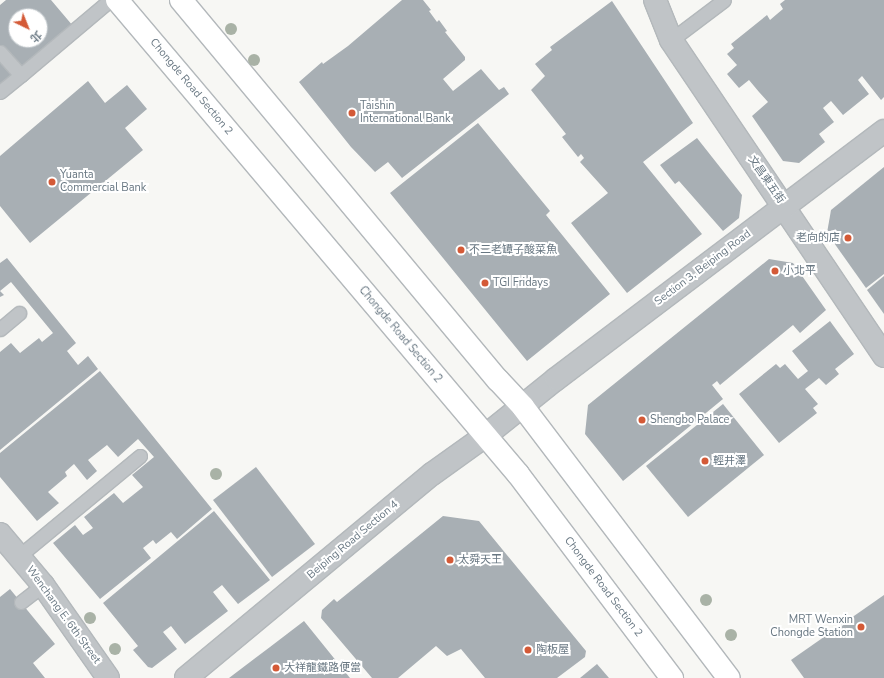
<!DOCTYPE html>
<html>
<head>
<meta charset="utf-8">
<style>
	body { margin:0 }
	#map { position:relative; width:884px; height:678px; overflow:hidden; background:#f7f7f4; font-family:"Nunito Sans","Noto Sans TC",sans-serif }
	div>[style] { position:absolute }
	.building>* { inset:0; background:#a8afb4 }
	.roads { filter:drop-shadow(1px 0 #b3b8bb) drop-shadow(-1px 0 #b3b8bb) drop-shadow(0 1px #b3b8bb) drop-shadow(0 -1px #b3b8bb) }
	.lane>* { height:13px; margin:-6.5px; padding:0 6.5px; transform-origin:6.5px; border-radius:6.5px; background:#c0c4c7 }
	.street>* { height:22px; margin:-11px; padding:0 11px; transform-origin:11px; border-radius:11px; background:#c0c4c7 }
	.secondary>* { height:22px; margin:-11px; padding:0 11px; transform-origin:11px; border-radius:11px; background:#fff }
	.trees>* { width:12px; height:12px; margin:-6px; border-radius:50%; background:#a9b2a6 }
	.dots>* { width:11px; height:11px; translate:-50% -50%; box-sizing:border-box; border:2px solid #fff; border-radius:50% }
	span { translate:-50% -50%; white-space:nowrap; text-align:center; line-height:1.15; -webkit-text-stroke:4px #fff; paint-order:stroke }
	.street-label { font-size:11px; color:#687782 }
	.poi-label { font-size:11px; color:#687782 }
	.left { translate:0 -50%; text-align:left }
	.right { translate:-100% -50%; text-align:right }
	.north { position:absolute; left:8px; top:8px; width:40px; height:40px; box-sizing:border-box; background:#fff; border:1px solid #c3c9cd; border-radius:50%; rotate:137deg; font-size:11px; font-weight:700; line-height:16px; text-align:center; color:#687782 }
	.north::after { content:''; display:block; margin:auto; width:14px; height:18px; background:#d45a37; clip-path:polygon(50% 0,100% 100%,50% 72%,0 100%) }
</style>
</head>
<body>
<div id="map">
	<div class="building">
		<i style="clip-path:polygon(evenodd,6px 0,51px 0,73px 26px,0 86px,0 5px,6px 0,16px 16px,40px 16px,40px 40px,16px 40px,16px 16px)"></i>
		<i style="clip-path:polygon(402px 0,423px 0,431px 10px,429px 11px,437px 22px,439px 20px,447px 31px,445px 32px,465px 57px,465px 60px,443px 79px,453px 91px,481px 69px,499px 90px,504px 87px,509px 94px,402px 178px,388px 162px,375px 172px,351px 147px,299px 82px,322px 62px,323px 64px,348px 46px)"></i>
		<i style="clip-path:polygon(785px 0,884px 0,884px 97px,881px 100px,862px 76px,858px 80px,869px 94px,843px 115px,831px 101px,823px 108px,834px 122px,819px 134px,825px 142px,799px 163px,783px 161px,752px 116px,768px 102px,759px 92px,749px 80px,739px 88px,727px 74px,737px 65px,727px 54px,734px 48px,731px 44px,767px 15px,770px 20px,777px 14px,783px 9px,780px 4px)"></i>
		<i style="clip-path:polygon(612px 1px,693px 123px,643px 162px,702px 234px,627px 293px,571px 223px,608px 193px,580px 162px,584px 158px,581px 154px,578px 157px,562px 137px,566px 134px,531px 90px,545px 76px,535px 64px,552px 50px,550px 47px)"></i>
		<i style="clip-path:polygon(88px 81px,105px 103px,127px 85px,147px 109px,125px 128px,143px 150px,30px 243px,0 206px,0 156px)"></i>
		<i style="clip-path:polygon(478px 123px,550px 211px,546px 215px,610px 294px,527px 361px,390px 193px)"></i>
		<i style="clip-path:polygon(697px 138px,742px 195px,739px 218px,723px 231px,679px 181px,675px 184px,660px 165px)"></i>
		<i style="clip-path:polygon(884px 167px,884px 274px,866px 288px,827px 233px,831px 210px)"></i>
		<i style="clip-path:polygon(7px 258px,76px 343px,67px 351px,78px 365px,88px 356px,98px 369px,0 450px,0 352px,11px 343px,20px 353px,39px 338px,42px 342px,53px 333px,11px 282px,0 291px,4px 295px,0 297px,0 263px)"></i>
		<i style="clip-path:polygon(769px 259px,793px 263px,826px 310px,800px 333px,793px 325px,720px 385px,717px 381px,712px 385px,723px 399px,623px 481px,585px 434px,588px 405px)"></i>
		<i style="clip-path:polygon(884px 276px,884px 314px,867px 290px)"></i>
		<i style="clip-path:polygon(830px 321px,854px 354px,835px 369px,839px 374px,826px 385px,819px 378px,805px 389px,818px 404px,813px 408px,817px 413px,779px 443px,739px 394px,776px 364px,780px 368px,785px 364px,798px 379px,808px 371px,792px 351px)"></i>
		<i style="clip-path:polygon(100px 371px,212px 509px,177px 539px,171px 532px,156px 544px,153px 540px,143px 548px,151px 558px,100px 599px,53px 543px,75px 525px,83px 535px,93px 528px,84px 517px,114px 493px,123px 503px,143px 487px,132px 475px,154px 457px,138px 439px,118px 457px,107px 445px,88px 460px,97px 471px,87px 480px,74px 464px,65px 472px,67px 476px,48px 492px,59px 503px,37px 521px,0 477px,0 453px)"></i>
		<i style="clip-path:polygon(723px 404px,764px 455px,688px 517px,646px 466px)"></i>
		<i style="clip-path:polygon(256px 467px,315px 544px,272px 577px,213px 500px)"></i>
		<i style="clip-path:polygon(214px 511px,270px 580px,238px 604px,222px 585px,213px 592px,228px 611px,185px 644px,171px 626px,163px 632px,177px 649px,152px 668px,148px 667px,133px 650px,138px 646px,103px 603px)"></i>
		<i style="clip-path:polygon(443px 516px,479px 521px,586px 651px,585px 657px,557px 678px,485px 678px,461px 649px,447px 656px,436px 646px,398px 678px,372px 678px,321px 618px,322px 610px,334px 599px,337px 602px)"></i>
		<i style="clip-path:polygon(10px 589px,55px 644px,33px 663px,45px 678px,0 678px,0 597px)"></i>
		<i style="clip-path:polygon(884px 595px,884px 678px,804px 678px,791px 660px)"></i>
		<i style="clip-path:polygon(304px 621px,350px 678px,229px 678px,270px 647px)"></i>
		<i style="clip-path:polygon(597px 664px,609px 678px,580px 678px)"></i>
	</div>
	<div class="roads">
		<div class="lane">
			<i style="left:671px;top:40px;width:66px;rotate:-37deg"></i>
			<i style="left:0;top:52px;width:31px;rotate:48deg"></i>
			<i style="left:21px;top:75px;width:116px;rotate:-40.1deg"></i>
			<i style="left:0;top:92px;width:27px;rotate:-39deg"></i>
			<i style="left:0;top:329px;width:25px;rotate:-40deg"></i>
			<i style="left:19px;top:556px;width:157px;rotate:-39.6deg"></i>
			<i style="left:21px;top:602px;width:28px;rotate:-38deg"></i>
		</div>
		<div class="street">
			<i style="left:655px;top:0;width:43px;rotate:68.2deg"></i>
			<i style="left:671px;top:40px;width:381px;rotate:56deg"></i>
			<i style="left:0;top:534px;width:67px;rotate:49.9deg"></i>
			<i style="left:43px;top:585px;width:113px;rotate:55deg"></i>
			<i style="left:186px;top:678px;width:320px;rotate:-39.7deg"></i>
			<i style="left:432px;top:474px;width:65px;rotate:-35.6deg"></i>
			<i style="left:485px;top:436px;width:91px;rotate:-38.8deg"></i>
			<i style="left:556px;top:379px;width:411px;rotate:-37.1deg"></i>
		</div>
		<div class="secondary">
			<i style="left:117px;top:0;width:621px;rotate:49.77deg"></i>
			<i style="left:518px;top:474px;width:256px;rotate:53deg"></i>
			<i style="left:181px;top:0;width:495px;rotate:50.2deg"></i>
			<i style="left:498px;top:380px;width:37px;rotate:47deg"></i>
			<i style="left:523px;top:407px;width:340px;rotate:52.8deg"></i>
		</div>
	</div>
	<div class="trees">
		<i style="left:231px;top:29px"></i>
		<i style="left:254px;top:60px"></i>
		<i style="left:216px;top:474px"></i>
		<i style="left:706px;top:600px"></i>
		<i style="left:90px;top:618px"></i>
		<i style="left:731px;top:635px"></i>
		<i style="left:115px;top:649px"></i>
	</div>
	<div class="dots">
		<i style="left:352px;top:113px;background:#d45a37"></i>
		<i style="left:52px;top:182px;background:#d45a37"></i>
		<i style="left:848px;top:238px;background:#d45a37"></i>
		<i style="left:461px;top:250px;background:#d45a37"></i>
		<i style="left:775px;top:271px;background:#d45a37"></i>
		<i style="left:485px;top:283px;background:#d45a37"></i>
		<i style="left:642px;top:420px;background:#d45a37"></i>
		<i style="left:705px;top:461px;background:#d45a37"></i>
		<i style="left:450px;top:560px;background:#d45a37"></i>
		<i style="left:861px;top:627px;background:#d45a37"></i>
		<i style="left:528px;top:650px;background:#d45a37"></i>
		<i style="left:276px;top:668px;background:#d45a37"></i>
	</div>
	<div class="street-label">
		<span style="left:191px;top:87px;rotate:50deg">Chongde Road Section 2</span>
		<span style="left:766px;top:180px;rotate:55deg">文昌東五街</span>
		<span style="left:703px;top:268px;rotate:-37deg">Section 3, Beiping Road</span>
		<span style="left:400px;top:335px;rotate:50deg">Chongde Road Section 2</span>
		<span style="left:353px;top:540px;rotate:-40deg">Beiping Road Section 4</span>
		<span style="left:603px;top:587px;rotate:53deg">Chongde Road Section 2</span>
		<span style="left:63px;top:615px;rotate:54deg">Wenchang E. 6th Street</span>
	</div>
	<div class="poi-label">
		<span class="left" style="left:360px;top:113px">Taishin<br>International Bank</span>
		<span class="left" style="left:60px;top:182px">Yuanta<br>Commercial Bank</span>
		<span class="right" style="left:840px;top:238px">老向的店</span>
		<span class="left" style="left:469px;top:250px">不二老罈子酸菜魚</span>
		<span class="left" style="left:783px;top:271px">小北平</span>
		<span class="left" style="left:493px;top:283px">TGI Fridays</span>
		<span class="left" style="left:650px;top:420px">Shengbo Palace</span>
		<span class="left" style="left:713px;top:461px">輕井澤</span>
		<span class="left" style="left:458px;top:560px">太舜天王</span>
		<span class="right" style="left:853px;top:627px">MRT Wenxin<br>Chongde Station</span>
		<span class="left" style="left:536px;top:650px">陶板屋</span>
		<span class="left" style="left:284px;top:668px">大祥龍鐵路便當</span>
	</div>
	<div class="north">北</div>
</div>
</body>
</html>
